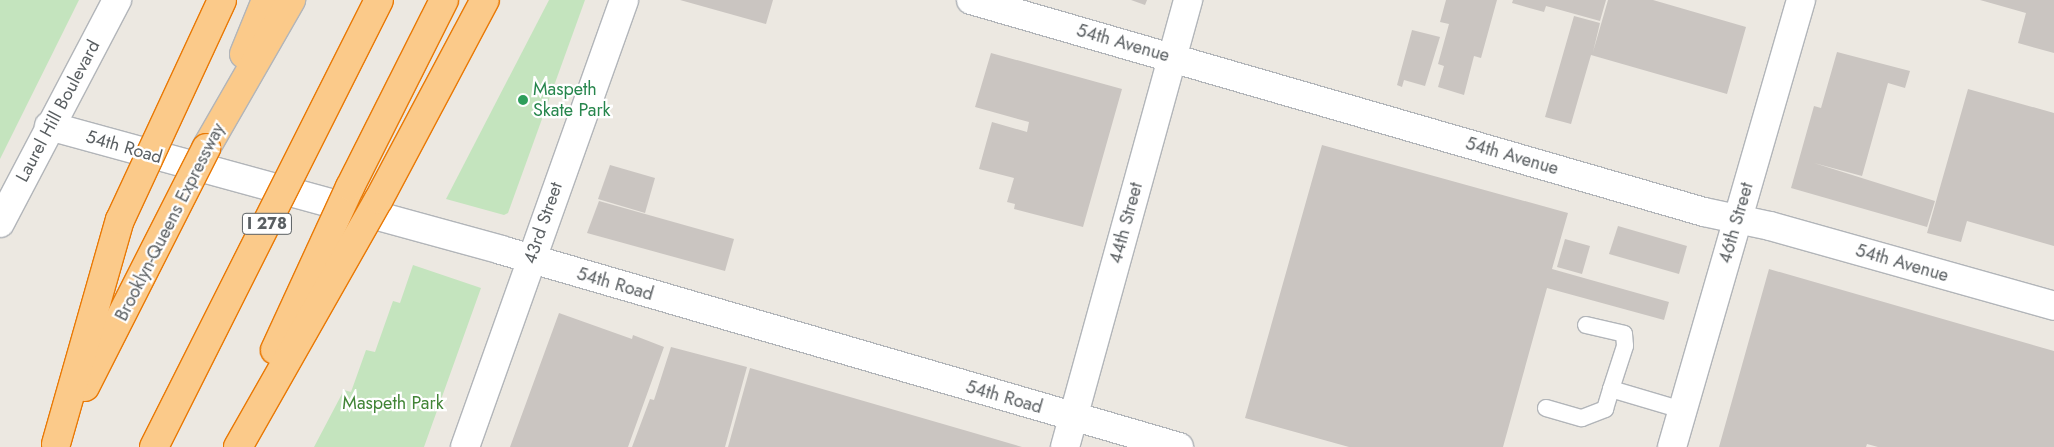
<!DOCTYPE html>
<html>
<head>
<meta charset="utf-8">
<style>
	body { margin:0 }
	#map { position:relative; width:2054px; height:447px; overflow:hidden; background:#ece8e1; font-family:Jost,sans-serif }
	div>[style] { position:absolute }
	.green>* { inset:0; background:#c4e4be }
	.building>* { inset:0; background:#cac5c1 }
	.roads { filter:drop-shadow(1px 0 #b2b5b9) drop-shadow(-1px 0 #b2b5b9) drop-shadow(0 1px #b2b5b9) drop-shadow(0 -1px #b2b5b9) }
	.lane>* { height:16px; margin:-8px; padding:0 8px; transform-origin:8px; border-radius:8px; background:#fff }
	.street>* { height:28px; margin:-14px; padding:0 14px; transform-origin:14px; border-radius:14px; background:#fff }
	.secondary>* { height:28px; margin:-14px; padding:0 14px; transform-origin:14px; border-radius:14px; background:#fff }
	.highway>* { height:28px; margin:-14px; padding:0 14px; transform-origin:14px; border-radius:14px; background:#fbca8a }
	.bridges { filter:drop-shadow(1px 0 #e97905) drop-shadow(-1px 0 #e97905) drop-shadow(0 1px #e97905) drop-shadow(0 -1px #e97905) }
	.highway-bridge>* { height:28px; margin:-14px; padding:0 14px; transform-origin:14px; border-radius:14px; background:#fbca8a }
	.dots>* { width:14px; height:14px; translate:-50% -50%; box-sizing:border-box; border:2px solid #fff; border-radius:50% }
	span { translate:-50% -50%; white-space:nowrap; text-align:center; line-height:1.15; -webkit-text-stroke:4.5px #fff; paint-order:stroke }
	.shield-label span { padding:1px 4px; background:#fff; border:1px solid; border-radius:4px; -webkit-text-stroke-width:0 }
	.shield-label { font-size:16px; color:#5a5f62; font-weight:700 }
	.street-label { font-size:18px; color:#5a5f62 }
	.leisure-label { font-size:18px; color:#27864d }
	.left { translate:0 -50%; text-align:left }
	.park-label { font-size:18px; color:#418436 }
</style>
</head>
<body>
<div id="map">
	<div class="green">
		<i style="clip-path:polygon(0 0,79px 0,0 159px)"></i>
		<i style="clip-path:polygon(549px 0,585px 0,508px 213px,504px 215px,446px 199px)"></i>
		<i style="clip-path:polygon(413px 265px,481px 288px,424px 447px,314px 447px,344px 390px,351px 392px,366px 350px,375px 352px,393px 301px,400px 303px)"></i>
	</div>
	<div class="building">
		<i style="clip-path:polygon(680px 0,773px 0,766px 24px)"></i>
		<i style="clip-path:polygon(1131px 0,1147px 0,1145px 5px)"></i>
		<i style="clip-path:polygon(1446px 0,1497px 0,1481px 58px,1474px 56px,1464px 95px,1438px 87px,1444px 66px,1438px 64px,1449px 24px,1440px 22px)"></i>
		<i style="clip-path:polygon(1513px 0,1606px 0,1600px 21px,1546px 6px,1544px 12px,1512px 3px)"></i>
		<i style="clip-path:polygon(1608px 0,1653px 0,1746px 27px,1727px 94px,1591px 55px,1571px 124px,1545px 117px,1574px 16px,1600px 23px,1593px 52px)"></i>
		<i style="clip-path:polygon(1980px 0,2054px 0,2054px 53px,2018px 43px,2026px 13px)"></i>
		<i style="clip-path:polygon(1412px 30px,1440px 37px,1425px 86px,1404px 80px,1402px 87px,1397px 85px)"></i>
		<i style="clip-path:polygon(1837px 52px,1910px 71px,1905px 88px,1888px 83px,1862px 176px,1814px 163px,1935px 201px,1927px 227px,1791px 188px,1814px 106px,1821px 108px)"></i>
		<i style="clip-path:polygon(991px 53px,1122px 89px,1083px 227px,1014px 209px,1015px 204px,1007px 202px,1014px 178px,979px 169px,992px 122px,1027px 132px,1029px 122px,975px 107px)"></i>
		<i style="clip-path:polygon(1968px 89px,2054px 113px,2054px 246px,1967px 221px,1961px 242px,1927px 233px)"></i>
		<i style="clip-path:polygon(1322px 145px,1568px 213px,1552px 269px,1669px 302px,1664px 320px,1547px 288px,1503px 447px,1349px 447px,1245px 418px)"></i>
		<i style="clip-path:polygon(610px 165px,655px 178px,645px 213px,598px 199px)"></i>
		<i style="clip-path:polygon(599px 201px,734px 239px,725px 271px,587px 233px)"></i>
		<i style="clip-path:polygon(1618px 226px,1687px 246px,1679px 274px,1609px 254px)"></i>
		<i style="clip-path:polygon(1565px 239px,1590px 246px,1582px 274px,1557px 267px)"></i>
		<i style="clip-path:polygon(1769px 269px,2054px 351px,2054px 447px,1878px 447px,1867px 444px,1866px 447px,1719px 447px)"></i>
		<i style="clip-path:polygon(559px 313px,632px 339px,633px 335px,664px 347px,628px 447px,510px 447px)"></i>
		<i style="clip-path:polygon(671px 347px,747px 367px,725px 447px,632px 447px,650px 399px,654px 400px)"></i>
		<i style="clip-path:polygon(750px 368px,850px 397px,1022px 447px,728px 447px)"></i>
	</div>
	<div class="roads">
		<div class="lane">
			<i style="left:1586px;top:325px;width:39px;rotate:13deg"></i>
			<i style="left:1624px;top:334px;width:12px;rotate:85deg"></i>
			<i style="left:1625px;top:346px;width:45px;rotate:108deg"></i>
			<i style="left:1611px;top:389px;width:74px;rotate:16.5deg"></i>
			<i style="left:1546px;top:408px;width:37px;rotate:16deg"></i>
			<i style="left:1582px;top:418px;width:25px;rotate:-21deg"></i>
			<i style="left:1605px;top:409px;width:21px;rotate:-73deg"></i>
		</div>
		<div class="street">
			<i style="left:971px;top:0;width:763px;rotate:16.13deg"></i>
			<i style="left:1704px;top:212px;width:67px;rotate:12deg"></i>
			<i style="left:1770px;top:226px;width:295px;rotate:15.7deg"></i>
			<i style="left:49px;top:126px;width:469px;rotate:15.3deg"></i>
			<i style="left:501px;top:250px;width:706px;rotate:16.2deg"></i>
			<i style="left:465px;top:447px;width:474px;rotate:-70.4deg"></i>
			<i style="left:1065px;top:447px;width:464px;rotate:-74.6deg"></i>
			<i style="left:1672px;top:447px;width:465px;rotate:-73.9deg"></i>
		</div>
		<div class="secondary">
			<i style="left:0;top:223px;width:252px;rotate:-62.3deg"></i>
		</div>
		<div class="highway">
			<i style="left:244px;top:54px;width:58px;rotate:-67.8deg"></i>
			<i style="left:206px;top:148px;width:171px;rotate:-60.1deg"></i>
		</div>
	</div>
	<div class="bridges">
		<div class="highway-bridge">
			<i style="left:275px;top:350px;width:179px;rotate:-65.3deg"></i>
			<i style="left:350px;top:187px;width:209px;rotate:-63.3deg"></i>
			<i style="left:85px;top:387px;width:268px;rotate:-63.1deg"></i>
			<i style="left:56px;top:444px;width:233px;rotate:-74.1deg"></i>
			<i style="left:120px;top:220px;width:242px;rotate:-65.1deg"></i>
			<i style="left:154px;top:447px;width:500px;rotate:-63.28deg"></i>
			<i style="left:238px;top:447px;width:285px;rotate:-60.4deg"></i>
			<i style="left:379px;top:199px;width:225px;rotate:-62deg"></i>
		</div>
	</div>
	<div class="dots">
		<i style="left:523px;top:100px;background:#2e9e5b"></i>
	</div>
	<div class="shield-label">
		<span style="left:267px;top:224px">I 278</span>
	</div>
	<div class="street-label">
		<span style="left:1123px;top:43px;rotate:16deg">54th Avenue</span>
		<span style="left:58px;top:111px;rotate:-62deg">Laurel Hill Boulevard</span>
		<span style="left:124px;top:147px;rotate:16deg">54th Road</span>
		<span style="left:1512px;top:156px;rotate:16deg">54th Avenue</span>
		<span style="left:170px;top:222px;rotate:-63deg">Brooklyn-Queens Expressway</span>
		<span style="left:543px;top:223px;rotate:-71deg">43rd Street</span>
		<span style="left:1126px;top:223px;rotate:-75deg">44th Street</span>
		<span style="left:1736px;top:223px;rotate:-74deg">46th Street</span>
		<span style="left:1902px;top:263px;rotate:16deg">54th Avenue</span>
		<span style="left:615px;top:284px;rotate:16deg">54th Road</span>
		<span style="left:1004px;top:397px;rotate:16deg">54th Road</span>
	</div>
	<div class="leisure-label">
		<span class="left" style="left:533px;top:100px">Maspeth<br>Skate Park</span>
	</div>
	<div class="park-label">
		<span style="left:393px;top:403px">Maspeth Park</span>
	</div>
</div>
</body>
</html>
